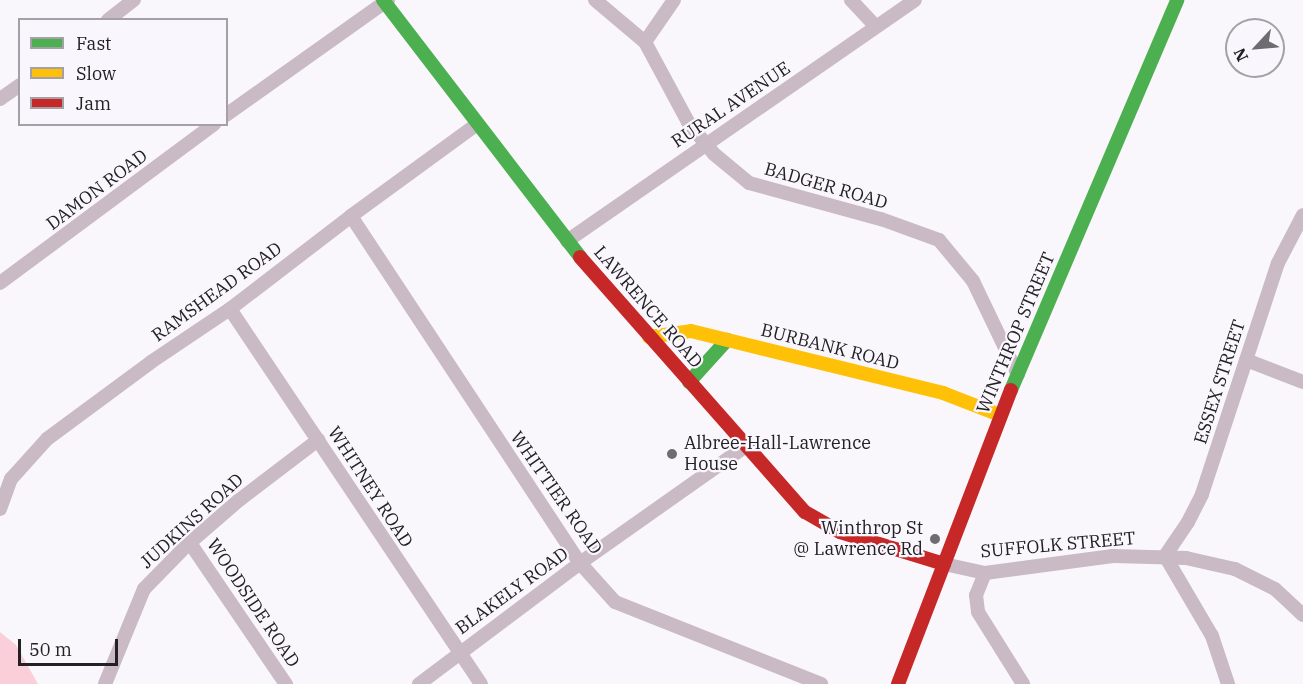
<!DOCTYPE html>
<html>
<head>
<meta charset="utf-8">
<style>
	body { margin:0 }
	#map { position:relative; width:1303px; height:684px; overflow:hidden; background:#faf7fc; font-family:"IBM Plex Serif",serif }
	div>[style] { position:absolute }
	.forest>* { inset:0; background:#facfd9 }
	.street>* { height:14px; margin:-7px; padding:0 7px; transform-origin:7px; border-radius:7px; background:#c9bac5 }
	.fast>* { height:14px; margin:-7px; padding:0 7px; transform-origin:7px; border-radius:7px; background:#4caf50 }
	.slow>* { height:14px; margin:-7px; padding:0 7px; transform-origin:7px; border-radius:7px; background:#ffc107 }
	.jam>* { height:14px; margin:-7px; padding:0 7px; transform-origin:7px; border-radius:7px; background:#c62828 }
	.dots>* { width:16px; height:16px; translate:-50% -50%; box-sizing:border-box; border:3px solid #faf6fd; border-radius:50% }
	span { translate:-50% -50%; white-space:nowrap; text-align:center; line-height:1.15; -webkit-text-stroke:4.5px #faf6fd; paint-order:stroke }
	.street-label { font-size:18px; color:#222124 }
	.poi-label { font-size:18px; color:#222124 }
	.left { translate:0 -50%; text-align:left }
	.right { translate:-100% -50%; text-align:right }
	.legend { position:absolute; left:18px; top:18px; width:210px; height:108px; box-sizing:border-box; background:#faf6fd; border:2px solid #a4a1a6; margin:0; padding:8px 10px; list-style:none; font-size:18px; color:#222124 }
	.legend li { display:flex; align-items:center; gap:12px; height:30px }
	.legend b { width:30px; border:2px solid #a4a1a6 }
	.north { position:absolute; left:1225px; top:18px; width:60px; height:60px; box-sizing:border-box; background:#faf6fd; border:2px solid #a4a1a6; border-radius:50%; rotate:244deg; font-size:16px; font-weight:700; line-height:24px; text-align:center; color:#222124 }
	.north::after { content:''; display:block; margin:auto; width:21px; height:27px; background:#6e6c70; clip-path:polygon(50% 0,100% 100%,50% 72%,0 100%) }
	.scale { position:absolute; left:18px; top:639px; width:100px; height:27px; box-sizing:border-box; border:3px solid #222124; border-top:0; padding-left:8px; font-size:18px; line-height:21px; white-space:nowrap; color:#222124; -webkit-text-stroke:4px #faf6fd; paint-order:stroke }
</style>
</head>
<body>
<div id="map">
	<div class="forest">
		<i style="clip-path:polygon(0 632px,16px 645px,38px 684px,0 684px)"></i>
	</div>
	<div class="street">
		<i style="left:595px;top:0;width:65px;rotate:40deg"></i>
		<i style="left:645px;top:42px;width:91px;rotate:61.7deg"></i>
		<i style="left:688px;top:122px;width:41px;rotate:50.9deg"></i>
		<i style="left:714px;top:154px;width:45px;rotate:39.6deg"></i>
		<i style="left:749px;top:183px;width:137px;rotate:15.3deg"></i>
		<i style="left:881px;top:219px;width:62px;rotate:19.9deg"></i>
		<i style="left:939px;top:240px;width:53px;rotate:50.3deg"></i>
		<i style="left:973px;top:281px;width:104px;rotate:64.4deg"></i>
		<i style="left:851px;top:0;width:35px;rotate:47deg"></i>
		<i style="left:108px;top:20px;width:33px;rotate:-38deg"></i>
		<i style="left:645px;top:42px;width:51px;rotate:-55.4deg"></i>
		<i style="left:0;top:99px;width:24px;rotate:-35deg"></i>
		<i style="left:226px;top:115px;width:199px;rotate:-35.4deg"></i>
		<i style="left:351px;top:216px;width:416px;rotate:56.6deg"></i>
		<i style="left:580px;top:563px;width:52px;rotate:48.1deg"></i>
		<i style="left:615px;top:602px;width:222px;rotate:21.7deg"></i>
		<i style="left:567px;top:241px;width:423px;rotate:-34.7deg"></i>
		<i style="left:0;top:283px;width:267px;rotate:-36.6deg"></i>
		<i style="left:230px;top:309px;width:451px;rotate:56.2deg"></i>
		<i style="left:1246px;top:360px;width:61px;rotate:21.1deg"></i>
		<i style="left:0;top:509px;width:32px;rotate:-70deg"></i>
		<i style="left:11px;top:479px;width:54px;rotate:-48deg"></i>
		<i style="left:47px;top:439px;width:129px;rotate:-36.5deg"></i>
		<i style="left:151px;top:362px;width:95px;rotate:-33.9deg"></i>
		<i style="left:230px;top:309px;width:153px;rotate:-37.5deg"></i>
		<i style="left:351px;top:216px;width:156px;rotate:-36.1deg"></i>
		<i style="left:190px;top:543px;width:171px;rotate:55.8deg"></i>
		<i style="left:944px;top:564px;width:42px;rotate:12.4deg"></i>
		<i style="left:985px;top:573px;width:129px;rotate:-7.6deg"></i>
		<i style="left:1113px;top:556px;width:73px;rotate:1.6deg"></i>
		<i style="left:1186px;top:558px;width:50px;rotate:12.7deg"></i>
		<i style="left:1235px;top:569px;width:45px;rotate:26.6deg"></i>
		<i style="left:1275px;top:589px;width:38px;rotate:43deg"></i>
		<i style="left:985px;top:573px;width:24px;rotate:112deg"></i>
		<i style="left:976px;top:595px;width:17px;rotate:83deg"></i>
		<i style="left:978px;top:612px;width:85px;rotate:58deg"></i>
		<i style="left:105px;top:684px;width:103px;rotate:-67.7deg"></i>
		<i style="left:144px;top:589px;width:60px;rotate:-45.7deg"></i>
		<i style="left:186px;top:546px;width:69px;rotate:-40.9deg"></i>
		<i style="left:238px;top:501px;width:101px;rotate:-37.3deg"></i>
		<i style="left:419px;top:684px;width:201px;rotate:-36.9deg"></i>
		<i style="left:580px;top:563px;width:203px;rotate:-35.2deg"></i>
		<i style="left:1228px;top:684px;width:51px;rotate:-108.4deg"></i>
		<i style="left:1212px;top:636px;width:93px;rotate:-120.4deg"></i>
		<i style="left:1165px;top:556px;width:41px;rotate:-55.9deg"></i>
		<i style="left:1188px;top:522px;width:31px;rotate:-63deg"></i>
		<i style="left:1202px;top:494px;width:243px;rotate:-71.8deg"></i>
		<i style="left:1278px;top:263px;width:54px;rotate:-62.5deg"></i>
	</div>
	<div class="fast">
		<i style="left:383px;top:0;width:324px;rotate:52.5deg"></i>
		<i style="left:689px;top:382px;width:57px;rotate:-47.9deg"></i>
		<i style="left:1011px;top:390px;width:424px;rotate:-66.9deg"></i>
	</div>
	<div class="slow">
		<i style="left:649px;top:337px;width:42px;rotate:-8.1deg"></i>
		<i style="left:691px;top:331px;width:260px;rotate:13.8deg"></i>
		<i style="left:943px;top:393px;width:61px;rotate:21.1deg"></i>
	</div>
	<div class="jam">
		<i style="left:580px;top:257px;width:340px;rotate:48.6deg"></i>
		<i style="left:805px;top:512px;width:40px;rotate:29.7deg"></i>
		<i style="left:840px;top:532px;width:109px;rotate:17.1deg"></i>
		<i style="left:898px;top:684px;width:315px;rotate:-69deg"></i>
	</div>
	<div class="dots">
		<i style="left:672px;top:454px;background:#6e6c70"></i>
		<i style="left:935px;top:539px;background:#6e6c70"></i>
	</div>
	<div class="street-label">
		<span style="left:731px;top:105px;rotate:-34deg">RURAL AVENUE</span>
		<span style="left:826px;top:186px;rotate:16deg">BADGER ROAD</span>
		<span style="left:97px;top:190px;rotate:-37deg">DAMON ROAD</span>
		<span style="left:217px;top:292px;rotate:-36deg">RAMSHEAD ROAD</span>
		<span style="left:648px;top:307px;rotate:49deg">LAWRENCE ROAD</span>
		<span style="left:1016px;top:333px;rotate:-67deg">WINTHROP STREET</span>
		<span style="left:830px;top:347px;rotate:14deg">BURBANK ROAD</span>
		<span style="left:1220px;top:382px;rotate:-72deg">ESSEX STREET</span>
		<span style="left:370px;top:487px;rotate:57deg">WHITNEY ROAD</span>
		<span style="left:556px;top:493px;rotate:55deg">WHITTIER ROAD</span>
		<span style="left:192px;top:521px;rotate:-42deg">JUDKINS ROAD</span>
		<span style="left:1058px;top:545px;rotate:-5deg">SUFFOLK STREET</span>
		<span style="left:512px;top:591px;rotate:-36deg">BLAKELY ROAD</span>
		<span style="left:253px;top:603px;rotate:56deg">WOODSIDE ROAD</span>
	</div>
	<div class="poi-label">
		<span class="left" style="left:684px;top:454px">Albree-Hall-Lawrence<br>House</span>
		<span class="right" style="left:923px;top:539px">Winthrop St<br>@ Lawrence Rd</span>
	</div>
	<ul class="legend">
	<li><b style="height:8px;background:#4caf50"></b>Fast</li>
	<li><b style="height:8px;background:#ffc107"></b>Slow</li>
	<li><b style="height:8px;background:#c62828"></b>Jam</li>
	</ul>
	<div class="north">N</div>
	<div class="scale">50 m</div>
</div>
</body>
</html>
